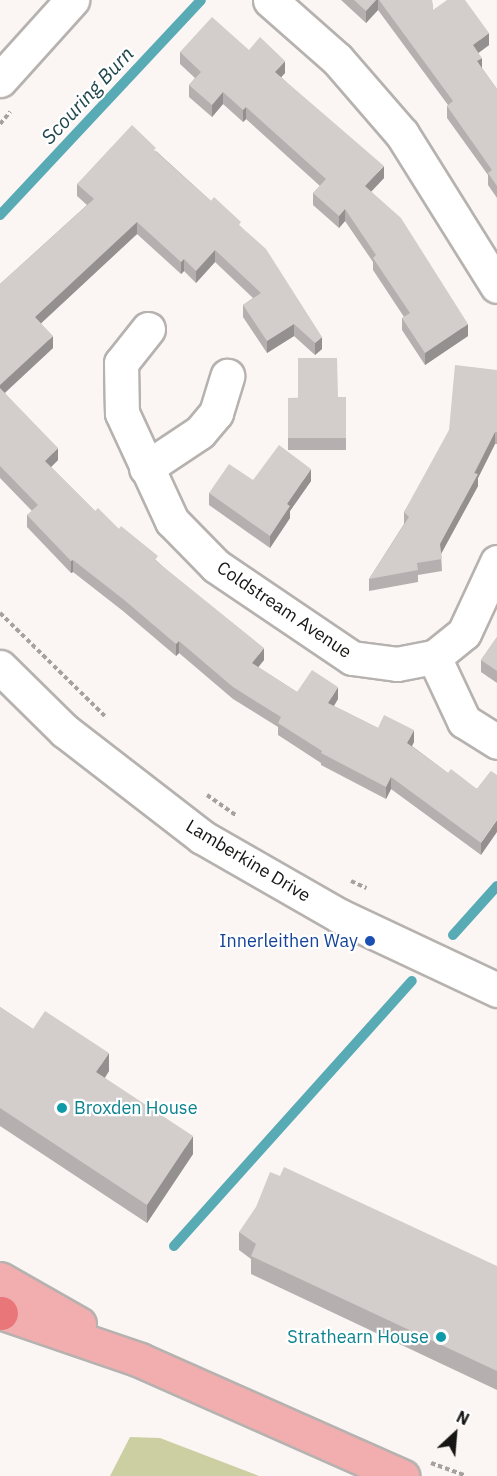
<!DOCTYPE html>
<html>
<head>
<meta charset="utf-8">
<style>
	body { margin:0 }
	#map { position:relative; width:497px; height:1476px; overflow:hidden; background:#fbf6f3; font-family:"IBM Plex Sans",sans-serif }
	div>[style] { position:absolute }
	.green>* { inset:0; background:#cccfa1 }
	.stream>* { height:10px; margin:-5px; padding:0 5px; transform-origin:5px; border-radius:5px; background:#58aab5 }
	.path>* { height:4px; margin-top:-2px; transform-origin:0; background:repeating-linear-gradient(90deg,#a4a19e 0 4.5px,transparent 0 7.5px) }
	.roads { filter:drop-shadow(2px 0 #b6b2af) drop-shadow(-2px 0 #b6b2af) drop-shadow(0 2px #b6b2af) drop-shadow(0 -2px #b6b2af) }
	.minor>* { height:33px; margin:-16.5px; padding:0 16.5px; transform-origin:16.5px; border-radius:16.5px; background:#fff }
	.tertiary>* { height:33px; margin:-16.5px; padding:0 16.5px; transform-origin:16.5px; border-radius:16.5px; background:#fff }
	.primary>* { height:33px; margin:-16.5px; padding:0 16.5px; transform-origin:16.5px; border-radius:16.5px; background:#f2adaf }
	.motorway>* { height:33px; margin:-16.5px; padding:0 16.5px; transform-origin:16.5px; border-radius:16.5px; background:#e9777a }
	.wall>* { inset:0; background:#b5b0af }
	.shaded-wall>* { inset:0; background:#94908f }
	.building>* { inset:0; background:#d3cdcc }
	.dots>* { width:16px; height:16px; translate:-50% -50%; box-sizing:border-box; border:3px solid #fff; border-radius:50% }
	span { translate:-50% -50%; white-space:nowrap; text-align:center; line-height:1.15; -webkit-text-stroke:4.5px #fff; paint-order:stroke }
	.street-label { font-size:18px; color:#161514 }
	.transit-label { font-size:18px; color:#164399 }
	.right { translate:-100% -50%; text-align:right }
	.culture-label { font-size:18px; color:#0d838f }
	.left { translate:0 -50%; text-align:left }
	.water-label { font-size:20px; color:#20474c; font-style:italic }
	.north { position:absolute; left:425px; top:1404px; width:60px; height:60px; -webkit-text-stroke:4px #fff; paint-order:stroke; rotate:26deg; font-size:16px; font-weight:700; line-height:24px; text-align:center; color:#161514 }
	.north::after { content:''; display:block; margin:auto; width:21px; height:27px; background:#161514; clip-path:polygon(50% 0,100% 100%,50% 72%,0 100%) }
</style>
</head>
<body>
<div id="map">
	<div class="green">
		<i style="clip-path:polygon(130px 1437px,160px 1438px,259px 1476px,110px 1476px)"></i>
	</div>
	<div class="stream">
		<i style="left:0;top:215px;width:294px;rotate:-46.9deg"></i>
		<i style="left:453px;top:935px;width:66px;rotate:-48.1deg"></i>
		<i style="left:174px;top:1246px;width:356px;rotate:-48.1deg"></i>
	</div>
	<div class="path">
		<i style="left:0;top:124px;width:16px;rotate:-50deg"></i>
		<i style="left:0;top:613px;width:150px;rotate:44.5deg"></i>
		<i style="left:207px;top:795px;width:35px;rotate:35deg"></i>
		<i style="left:351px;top:881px;width:17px;rotate:25deg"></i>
		<i style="left:431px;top:1463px;width:37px;rotate:20deg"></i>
	</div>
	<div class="roads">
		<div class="minor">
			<i style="left:270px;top:0;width:89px;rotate:41.4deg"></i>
			<i style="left:337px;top:59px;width:99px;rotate:49.1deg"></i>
			<i style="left:402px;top:134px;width:179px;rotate:58deg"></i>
			<i style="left:148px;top:329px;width:43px;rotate:128.5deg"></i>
			<i style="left:121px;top:363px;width:50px;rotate:88.9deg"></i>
			<i style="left:122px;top:413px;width:119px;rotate:65.2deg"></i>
			<i style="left:172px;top:521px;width:63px;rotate:45.6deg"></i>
			<i style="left:216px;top:566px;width:164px;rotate:34.1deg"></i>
			<i style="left:352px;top:658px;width:45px;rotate:7.6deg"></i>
			<i style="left:397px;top:664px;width:38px;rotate:-11deg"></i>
			<i style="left:146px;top:468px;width:65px;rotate:-33.7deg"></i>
			<i style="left:200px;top:432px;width:25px;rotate:-50deg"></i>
			<i style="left:216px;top:413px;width:39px;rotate:-73deg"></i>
			<i style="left:497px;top:562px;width:78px;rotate:114.9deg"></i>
			<i style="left:464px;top:633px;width:38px;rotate:141deg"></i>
			<i style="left:434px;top:657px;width:71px;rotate:64.9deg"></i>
			<i style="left:464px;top:721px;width:39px;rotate:32deg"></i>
		</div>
		<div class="tertiary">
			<i style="left:0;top:80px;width:108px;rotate:-48deg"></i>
			<i style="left:0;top:667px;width:91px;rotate:44.6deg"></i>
			<i style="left:65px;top:731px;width:173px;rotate:37.7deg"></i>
			<i style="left:202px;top:837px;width:159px;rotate:29.8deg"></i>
			<i style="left:340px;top:916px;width:174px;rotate:25.2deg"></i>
		</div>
		<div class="primary">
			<i style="left:0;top:1279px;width:91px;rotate:29.7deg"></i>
			<i style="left:0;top:1312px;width:148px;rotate:18.9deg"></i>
			<i style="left:140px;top:1360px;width:287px;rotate:23.9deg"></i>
		</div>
		<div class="motorway">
			<i style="left:0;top:1313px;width:1px"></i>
		</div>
	</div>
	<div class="wall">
		<i style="clip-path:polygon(341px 0,432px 0,433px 10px,489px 45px,478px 53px,482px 68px,497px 89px,497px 198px,488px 185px,488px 175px,447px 118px,447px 106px,448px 105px,378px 10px,366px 23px)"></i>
		<i style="clip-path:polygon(249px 50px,285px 73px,281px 77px,384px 178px,371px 192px,468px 336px,425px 365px,402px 330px,402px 318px,404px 317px,373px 270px,373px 262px,345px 221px,339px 228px,313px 205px,313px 193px,320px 186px,246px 119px,243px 122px,223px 104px,212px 117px,189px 97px,189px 85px,195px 78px,180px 64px,180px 52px)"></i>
		<i style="clip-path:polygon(156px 151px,211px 201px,241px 227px,322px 349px,315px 355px,294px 336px,267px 353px,243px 317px,243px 305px,253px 298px,215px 262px,196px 283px,184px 271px,181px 274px,137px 234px,41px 323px,53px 348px,5px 393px,58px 460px,51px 467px,95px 511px,119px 529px,158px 562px,264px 660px,258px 667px,297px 692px,338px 699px,334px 706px,378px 728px,414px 742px,412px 746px,448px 773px,477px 789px,491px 771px,481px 855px,391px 789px,386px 799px,321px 765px,321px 763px,278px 735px,278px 727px,233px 699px,179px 653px,176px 656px,123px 611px,73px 572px,71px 573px,27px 527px,27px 515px,32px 511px,0 478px,0 284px,87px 205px,77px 196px,77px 184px)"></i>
		<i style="clip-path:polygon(497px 370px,497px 444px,495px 444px,478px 478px,478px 486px,441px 553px,442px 571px,418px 575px,418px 582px,369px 591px,369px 579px,404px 524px,404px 512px)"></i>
		<i style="clip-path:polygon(346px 397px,346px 450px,288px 450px,288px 398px)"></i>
		<i style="clip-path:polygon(253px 480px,311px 481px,290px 511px,290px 518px,270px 548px,209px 505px,209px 493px)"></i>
		<i style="clip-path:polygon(497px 637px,497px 683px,481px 672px,481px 660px)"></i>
		<i style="clip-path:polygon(0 1007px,33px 1029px,109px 1071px,105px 1078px,193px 1154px,147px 1223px,0 1126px)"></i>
		<i style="clip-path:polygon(239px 1232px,497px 1266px,497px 1390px,251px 1274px,251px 1259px,239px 1250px)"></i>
	</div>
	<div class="shaded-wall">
		<i style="clip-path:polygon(376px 0,378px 0,378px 10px,366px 23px,366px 11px)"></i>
		<i style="clip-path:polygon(489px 33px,489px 45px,473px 57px,473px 45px)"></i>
		<i style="clip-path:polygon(482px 58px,482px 70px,477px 61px)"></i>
		<i style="clip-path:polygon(285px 61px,285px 73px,275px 84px,275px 72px)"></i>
		<i style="clip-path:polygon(223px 92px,223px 104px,212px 117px,212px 105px)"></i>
		<i style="clip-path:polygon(246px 107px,246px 119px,243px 122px,243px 110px)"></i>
		<i style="clip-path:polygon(384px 166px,384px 178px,365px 198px,365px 186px)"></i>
		<i style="clip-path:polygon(345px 209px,345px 221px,339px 228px,339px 216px)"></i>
		<i style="clip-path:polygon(137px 222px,137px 234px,35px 329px,35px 317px)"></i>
		<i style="clip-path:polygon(215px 250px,215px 262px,196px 283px,196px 271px)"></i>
		<i style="clip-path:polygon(184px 259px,184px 271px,181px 274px,181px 262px)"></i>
		<i style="clip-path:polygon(294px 324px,294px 336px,267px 353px,267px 341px)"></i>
		<i style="clip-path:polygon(468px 324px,468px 336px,425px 365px,425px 353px)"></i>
		<i style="clip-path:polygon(53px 336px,53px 348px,0 397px,0 385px)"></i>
		<i style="clip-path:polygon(322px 337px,322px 349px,315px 355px,315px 343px)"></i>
		<i style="clip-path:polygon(495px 432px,495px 444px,478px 478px,478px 486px,440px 556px,440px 544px)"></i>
		<i style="clip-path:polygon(58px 448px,58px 460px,45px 473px,45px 461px)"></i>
		<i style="clip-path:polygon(311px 469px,311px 481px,290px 511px,290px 518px,270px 548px,270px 536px,287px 504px)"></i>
		<i style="clip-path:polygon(73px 560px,73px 572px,71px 573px,71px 561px)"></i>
		<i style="clip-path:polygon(179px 641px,179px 653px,176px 656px,176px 644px)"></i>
		<i style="clip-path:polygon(264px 648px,264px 660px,252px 675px,252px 663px)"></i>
		<i style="clip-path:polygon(338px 687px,338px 699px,328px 715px,328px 703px)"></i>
		<i style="clip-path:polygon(414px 730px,414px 742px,407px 755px,407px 743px)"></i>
		<i style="clip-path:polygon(391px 777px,391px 789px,386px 799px,386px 787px)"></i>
		<i style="clip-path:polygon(497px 820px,497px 832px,481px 855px,481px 843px)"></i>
		<i style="clip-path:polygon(109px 1053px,109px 1071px,96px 1090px,96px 1072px)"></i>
		<i style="clip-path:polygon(193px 1136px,193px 1154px,147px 1223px,147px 1205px)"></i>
	</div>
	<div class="building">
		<i style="clip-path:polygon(354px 0,376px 0,366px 11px)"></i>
		<i style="clip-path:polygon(379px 0,432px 0,433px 10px,447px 0,465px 0,489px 33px,473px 45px,482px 58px,477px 61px,497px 89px,497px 186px,488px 173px,492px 170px,447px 106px,453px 101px)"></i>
		<i style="clip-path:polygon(212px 17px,249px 50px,260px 37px,285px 61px,275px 72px,384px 166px,365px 186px,401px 218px,468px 324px,425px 353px,402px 318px,410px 313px,373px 258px,376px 255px,345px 209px,339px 216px,313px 193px,326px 179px,246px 107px,243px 110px,223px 92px,212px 105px,189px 85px,201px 72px,180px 52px)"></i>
		<i style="clip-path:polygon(132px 125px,156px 148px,154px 150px,211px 201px,214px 197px,241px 222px,239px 225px,266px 249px,322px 337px,315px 343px,294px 324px,267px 341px,243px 305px,261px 293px,215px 250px,196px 271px,184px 259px,181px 262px,137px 222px,35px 317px,53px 336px,0 385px,0 284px,94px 199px,77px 184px)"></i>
		<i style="clip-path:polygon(298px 358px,337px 358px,338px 397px,346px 397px,346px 438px,288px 438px,288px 398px,298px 398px)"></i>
		<i style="clip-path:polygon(455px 365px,497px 370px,497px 432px,495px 432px,474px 473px,478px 474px,440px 544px,442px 559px,417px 563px,418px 570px,369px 579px,409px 517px,404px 512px,449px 430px)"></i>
		<i style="clip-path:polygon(0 388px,58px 448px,45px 461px,95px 511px,98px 508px,119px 529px,121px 526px,158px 556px,155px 560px,264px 648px,252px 663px,297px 692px,312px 670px,338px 687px,328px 703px,378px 728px,384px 715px,414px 730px,407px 743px,448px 773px,451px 769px,477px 789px,491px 771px,497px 775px,497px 820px,481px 843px,391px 777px,386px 787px,321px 753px,322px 751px,278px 723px,281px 717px,233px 687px,179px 641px,176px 644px,123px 599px,73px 560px,71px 561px,27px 515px,38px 505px,0 466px)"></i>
		<i style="clip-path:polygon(279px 445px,311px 469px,287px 504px,290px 506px,270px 536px,209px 493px,229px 464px,253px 480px)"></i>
		<i style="clip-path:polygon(497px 637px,497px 671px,481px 660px)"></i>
		<i style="clip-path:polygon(0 1007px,33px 1029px,45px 1011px,109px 1053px,96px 1072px,193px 1136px,147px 1205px,0 1108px)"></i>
		<i style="clip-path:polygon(284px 1167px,497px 1266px,497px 1371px,251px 1256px,256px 1244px,239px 1232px,256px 1207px,270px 1172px,280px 1176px)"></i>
	</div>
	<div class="dots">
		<i style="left:370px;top:941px;background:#1a4fb4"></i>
		<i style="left:62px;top:1108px;background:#0f9aa8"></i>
		<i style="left:441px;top:1337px;background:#0f9aa8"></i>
	</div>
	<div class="street-label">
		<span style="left:284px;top:610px;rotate:34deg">Coldstream Avenue</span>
		<span style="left:248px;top:861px;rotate:31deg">Lamberkine Drive</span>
	</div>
	<div class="transit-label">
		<span class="right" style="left:358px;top:941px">Innerleithen Way</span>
	</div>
	<div class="culture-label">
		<span class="left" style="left:74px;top:1108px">Broxden House</span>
		<span class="right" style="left:429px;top:1337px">Strathearn House</span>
	</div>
	<div class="water-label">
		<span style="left:87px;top:95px;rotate:-47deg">Scouring Burn</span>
	</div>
	<div class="north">N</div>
</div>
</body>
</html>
